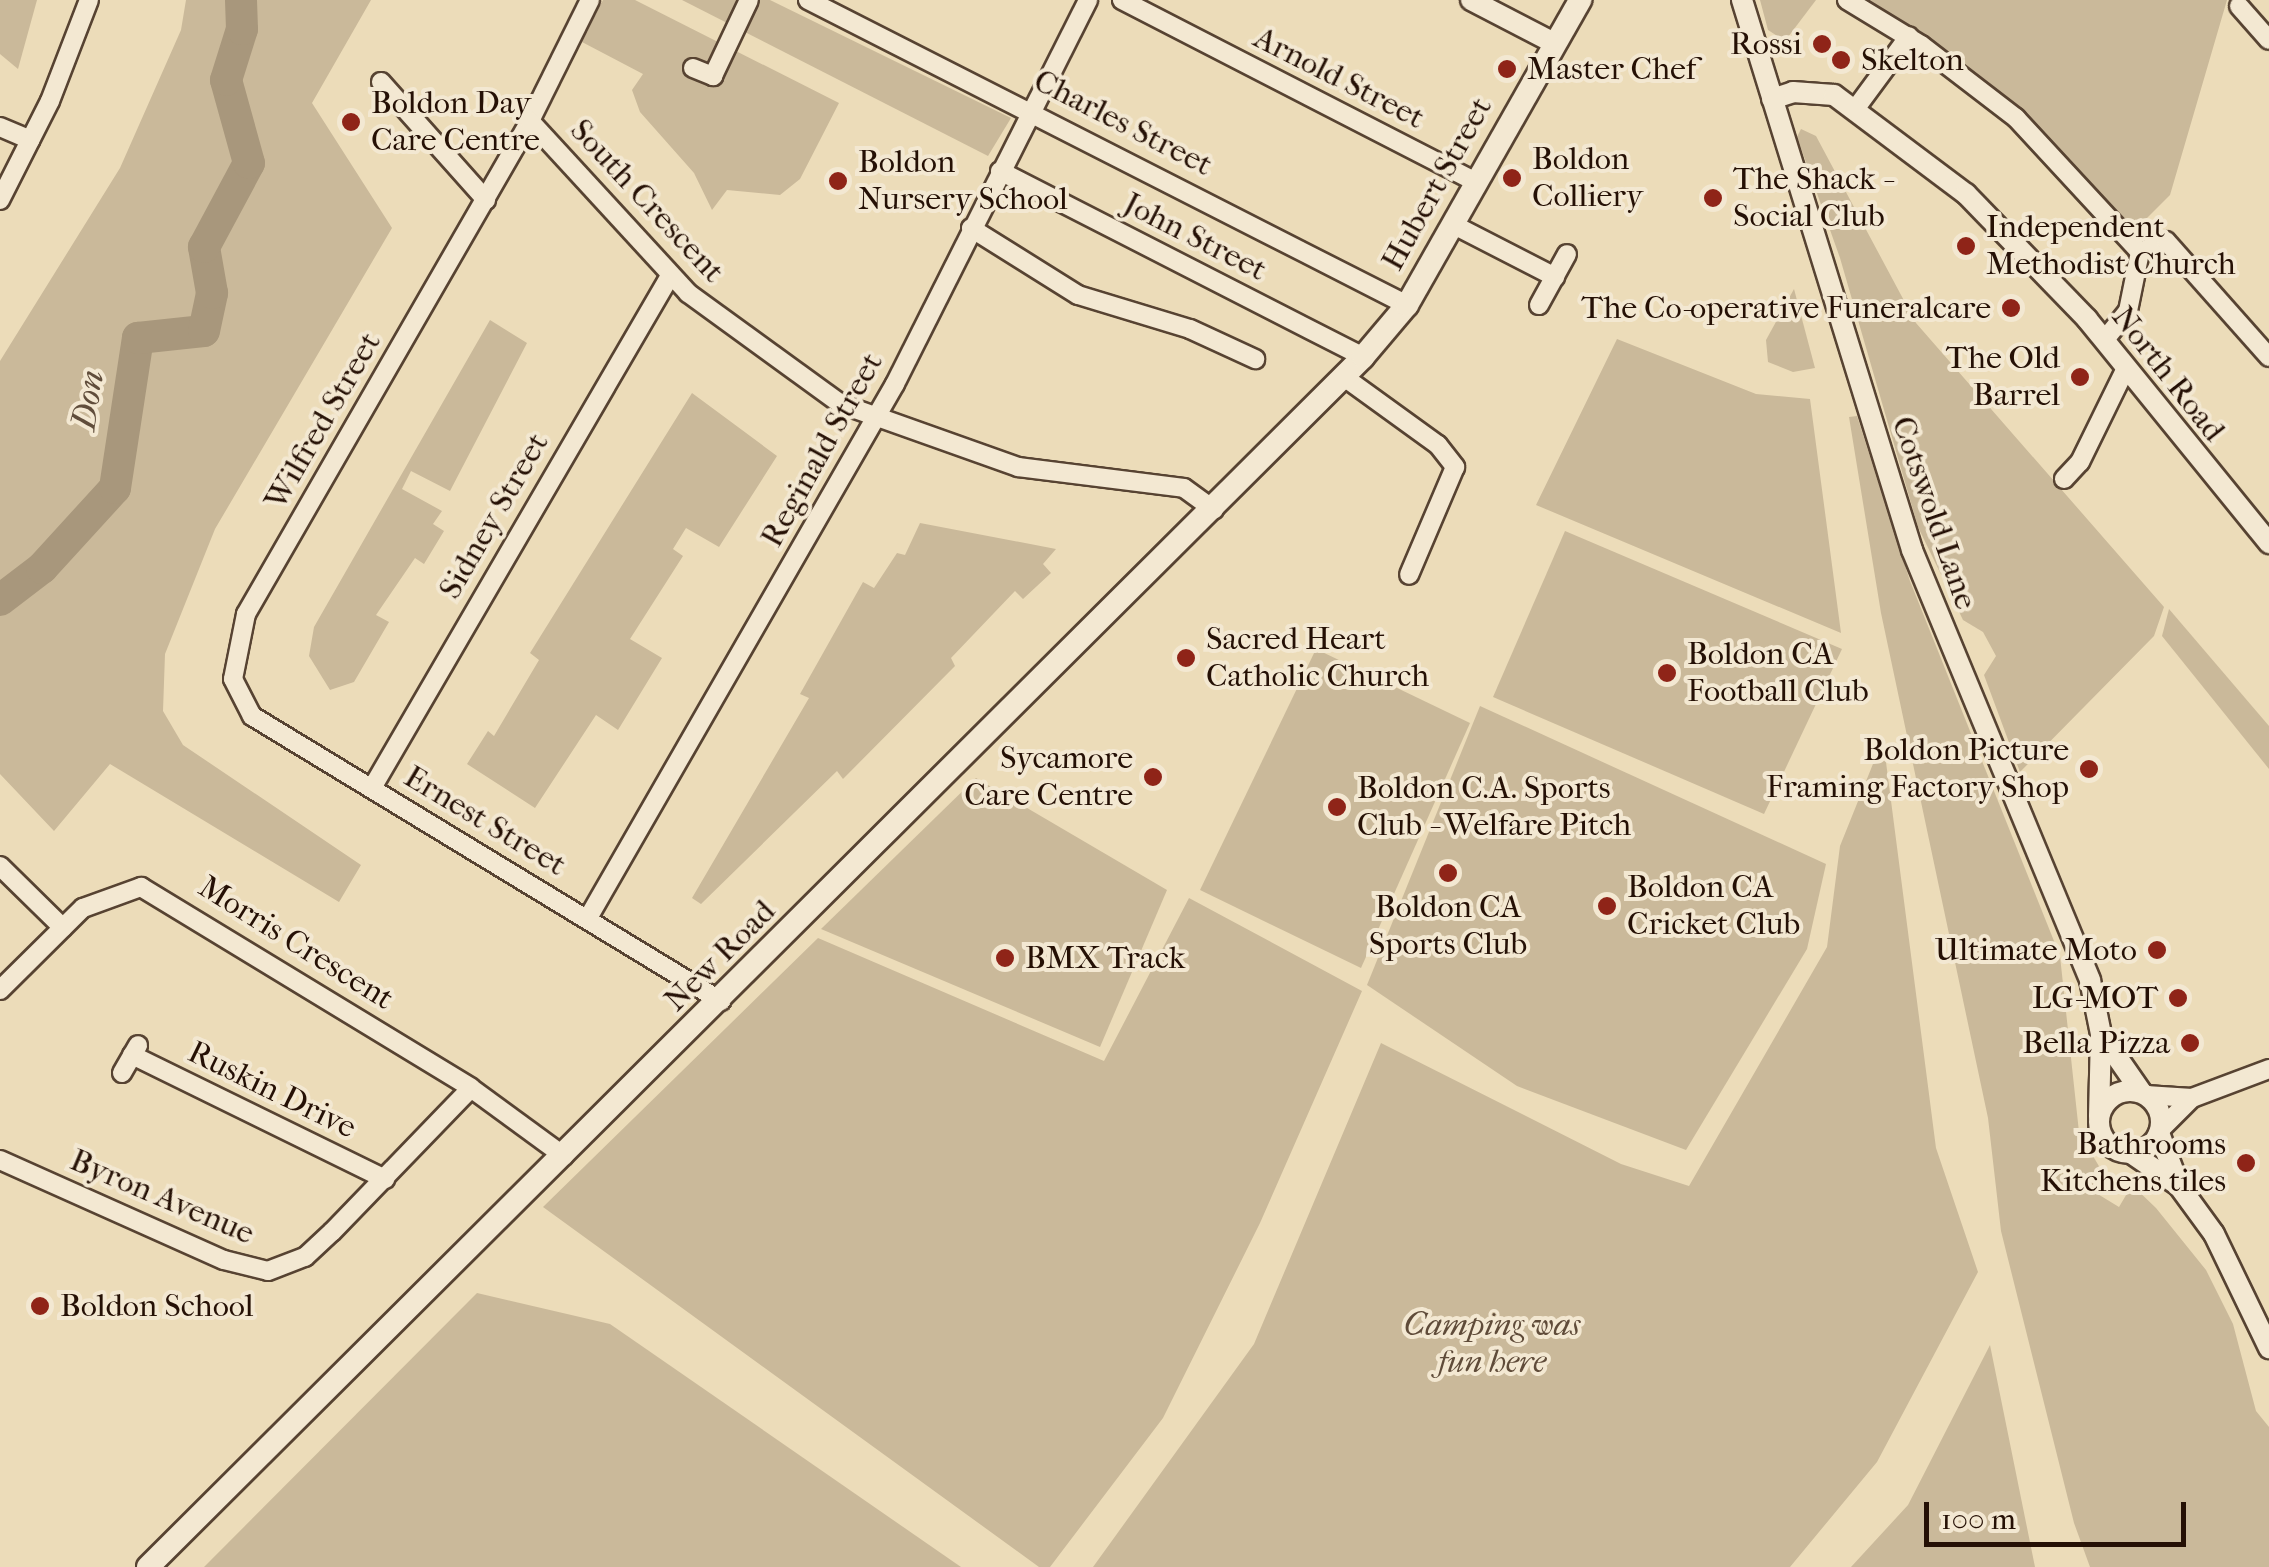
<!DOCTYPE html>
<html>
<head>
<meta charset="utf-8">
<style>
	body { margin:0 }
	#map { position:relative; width:2269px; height:1567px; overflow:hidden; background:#ecdcb9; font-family:"IM FELL French Canon",serif }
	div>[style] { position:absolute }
	.green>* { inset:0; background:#cab99a }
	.river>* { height:32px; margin:-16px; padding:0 16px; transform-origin:16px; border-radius:16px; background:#a8977c }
	.roads { filter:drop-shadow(2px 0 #574332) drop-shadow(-2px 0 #574332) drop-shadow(0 2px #574332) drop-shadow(0 -2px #574332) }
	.minor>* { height:18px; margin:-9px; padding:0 9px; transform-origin:9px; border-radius:9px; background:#f3e8d2 }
	.tertiary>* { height:20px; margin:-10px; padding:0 10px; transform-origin:10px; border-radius:10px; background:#f3e8d2 }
	.tertiary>.ring { margin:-10px; padding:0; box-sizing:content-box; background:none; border:20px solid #f3e8d2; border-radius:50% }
	.secondary>* { height:22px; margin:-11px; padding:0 11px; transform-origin:11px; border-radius:11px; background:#f3e8d2 }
	.dots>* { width:28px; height:28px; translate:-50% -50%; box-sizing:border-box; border:5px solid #f3e8d2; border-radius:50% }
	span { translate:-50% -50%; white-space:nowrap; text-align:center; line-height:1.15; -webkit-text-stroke:8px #f3e8d2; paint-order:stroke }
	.poi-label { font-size:32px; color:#251005 }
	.right { translate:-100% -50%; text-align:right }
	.left { translate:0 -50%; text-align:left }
	.street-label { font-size:32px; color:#251005 }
	.park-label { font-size:32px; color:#5f4b39; font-style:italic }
	.water-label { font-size:35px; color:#604d3b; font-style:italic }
	.scale { position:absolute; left:1924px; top:1502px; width:262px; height:45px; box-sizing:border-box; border:5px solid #251005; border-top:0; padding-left:12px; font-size:30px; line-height:35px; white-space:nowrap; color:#251005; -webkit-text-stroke:8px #f3e8d2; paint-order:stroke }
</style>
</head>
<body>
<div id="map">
	<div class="green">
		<i style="clip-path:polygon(0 0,37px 0,18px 69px,0 54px)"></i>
		<i style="clip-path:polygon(186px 0,371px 0,312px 103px,392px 228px,215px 529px,165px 654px,163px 711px,183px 745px,361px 865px,339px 902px,110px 764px,54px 831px,0 774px,0 361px,120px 168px,181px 30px)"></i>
		<i style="clip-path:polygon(603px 0,635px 0,839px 103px,800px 179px,780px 195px,727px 190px,712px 210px,694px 173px,640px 112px,632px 90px,643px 74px,582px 42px)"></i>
		<i style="clip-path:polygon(682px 0,770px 0,1011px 118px,988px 156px)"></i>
		<i style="clip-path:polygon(1760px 0,1816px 0,1785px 41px,1768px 30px)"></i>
		<i style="clip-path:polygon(1859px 0,2227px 0,2170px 195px,2132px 233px,2048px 142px)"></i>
		<i style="clip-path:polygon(1801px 129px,1816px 136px,1916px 323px,2164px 607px,2154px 636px,2020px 772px,1984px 675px,1996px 656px,1983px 632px,1963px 620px,1918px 527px,1840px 258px,1797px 137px)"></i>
		<i style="clip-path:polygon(1794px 289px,1815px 368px,1793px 372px,1768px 362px,1766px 340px)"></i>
		<i style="clip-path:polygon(490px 320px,527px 343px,450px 491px,411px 471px,402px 489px,442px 511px,433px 524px,444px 531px,424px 564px,415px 558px,376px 615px,389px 622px,354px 682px,330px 690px,309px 656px,314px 627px)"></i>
		<i style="clip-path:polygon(1617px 339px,1756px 394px,1810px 399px,1841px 633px,1536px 505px)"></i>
		<i style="clip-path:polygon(692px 393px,777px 456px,719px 547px,686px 528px,673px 549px,683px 556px,630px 639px,662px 658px,618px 730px,596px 715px,535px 808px,467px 764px,488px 731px,494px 736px,539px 660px,530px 653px)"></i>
		<i style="clip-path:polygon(1857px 416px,1910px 581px,2060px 956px,2079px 1132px,2100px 1168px,2096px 1193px,2119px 1207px,2132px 1185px,2156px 1208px,2206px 1270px,2233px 1324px,2256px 1411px,2269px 1427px,2269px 1567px,2090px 1567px,2074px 1523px,2001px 1231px,1988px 1118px,1881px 613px,1849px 417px)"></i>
		<i style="clip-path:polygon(920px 523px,1056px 549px,1043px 564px,1051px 573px,1023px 599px,1015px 591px,951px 658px,955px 666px,843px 779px,837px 771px,701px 904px,692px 898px,809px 698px,800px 694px,863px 582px,874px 588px,897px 553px,905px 555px)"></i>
		<i style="clip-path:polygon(1565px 531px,1842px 649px,1764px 814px,1493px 697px)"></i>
		<i style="clip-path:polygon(2169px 609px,2269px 726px,2269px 769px,2162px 636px)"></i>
		<i style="clip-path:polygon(1316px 649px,1470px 723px,1361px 968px,1200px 890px)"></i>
		<i style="clip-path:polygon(1480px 706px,1826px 864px,1807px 949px,1686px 1150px,1517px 1086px,1367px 985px)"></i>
		<i style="clip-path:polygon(1883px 739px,1936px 1148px,1978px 1272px,1877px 1462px,1790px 1567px,1093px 1567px,1254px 1344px,1381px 1043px,1621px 1164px,1689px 1186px,1827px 947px,1840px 846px)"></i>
		<i style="clip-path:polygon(976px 778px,1167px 890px,1100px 1047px,821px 929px)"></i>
		<i style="clip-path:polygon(1189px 898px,1362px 991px,1260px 1223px,1163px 1418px,1050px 1567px,1039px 1567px,543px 1207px,818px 938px,1104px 1061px)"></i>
		<i style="clip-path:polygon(477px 1293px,610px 1324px,961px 1567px,204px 1567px)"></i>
		<i style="clip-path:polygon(1990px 1345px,2035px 1567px,1851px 1567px,1908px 1505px)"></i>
	</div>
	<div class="river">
		<i style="left:0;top:600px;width:53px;rotate:-37.3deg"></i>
		<i style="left:42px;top:568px;width:108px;rotate:-47.6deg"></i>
		<i style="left:115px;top:488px;width:152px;rotate:-81.3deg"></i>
		<i style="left:138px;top:338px;width:66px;rotate:-6.1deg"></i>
		<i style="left:204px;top:331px;width:39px;rotate:-78deg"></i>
		<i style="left:212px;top:293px;width:47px;rotate:-99.9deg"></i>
		<i style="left:204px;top:247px;width:95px;rotate:-61.8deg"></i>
		<i style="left:249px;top:163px;width:86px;rotate:-105.5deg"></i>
		<i style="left:226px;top:80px;width:53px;rotate:-72.6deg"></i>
		<i style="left:242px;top:29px;width:29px;rotate:-92deg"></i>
	</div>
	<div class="roads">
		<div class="minor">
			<i style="left:590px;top:0;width:135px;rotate:116.4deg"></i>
			<i style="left:530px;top:121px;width:569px;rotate:119.94deg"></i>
			<i style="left:246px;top:614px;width:66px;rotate:101.3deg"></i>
			<i style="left:233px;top:679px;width:42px;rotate:62.8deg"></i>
			<i style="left:252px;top:716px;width:549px;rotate:31.29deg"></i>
			<i style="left:808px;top:0;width:672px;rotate:26.98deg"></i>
			<i style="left:1122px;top:0;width:398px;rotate:27.2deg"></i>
			<i style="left:1847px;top:0;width:87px;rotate:31.3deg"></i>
			<i style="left:1921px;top:45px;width:120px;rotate:37.5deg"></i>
			<i style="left:2016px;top:118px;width:183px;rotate:47.2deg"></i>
			<i style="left:2140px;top:252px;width:60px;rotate:101.5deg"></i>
			<i style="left:2128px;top:311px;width:38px;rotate:129deg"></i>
			<i style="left:2239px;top:6px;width:45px;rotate:48.6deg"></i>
			<i style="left:693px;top:68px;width:22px;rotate:22deg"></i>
			<i style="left:713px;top:76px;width:84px;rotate:-64.7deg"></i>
			<i style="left:381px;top:82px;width:158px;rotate:48.3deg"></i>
			<i style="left:1856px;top:108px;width:89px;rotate:-53.6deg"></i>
			<i style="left:530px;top:121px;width:234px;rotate:47.4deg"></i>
			<i style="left:688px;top:293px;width:189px;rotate:36deg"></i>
			<i style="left:841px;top:404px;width:188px;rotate:19.6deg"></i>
			<i style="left:1018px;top:467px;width:167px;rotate:7.2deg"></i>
			<i style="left:1184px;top:488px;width:37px;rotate:36deg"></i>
			<i style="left:0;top:127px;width:33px;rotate:23deg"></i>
			<i style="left:1000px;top:171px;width:408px;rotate:27.1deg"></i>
			<i style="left:0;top:200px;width:111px;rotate:-63.2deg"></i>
			<i style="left:50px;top:101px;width:108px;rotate:-68.9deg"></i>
			<i style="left:1452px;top:224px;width:116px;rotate:27.2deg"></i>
			<i style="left:971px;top:228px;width:126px;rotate:32.1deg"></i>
			<i style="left:1078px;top:295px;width:117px;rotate:16.9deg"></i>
			<i style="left:1190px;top:329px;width:72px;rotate:24.8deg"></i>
			<i style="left:2140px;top:252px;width:28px;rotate:-23deg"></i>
			<i style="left:2166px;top:241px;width:155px;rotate:48.4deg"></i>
			<i style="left:1539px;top:305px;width:58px;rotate:-61.2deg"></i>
			<i style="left:1344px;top:377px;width:116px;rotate:35.9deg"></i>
			<i style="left:1438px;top:445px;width:28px;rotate:52deg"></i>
			<i style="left:1455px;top:467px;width:117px;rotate:113.1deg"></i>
			<i style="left:2064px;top:479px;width:23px;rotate:-47deg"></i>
			<i style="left:2080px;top:462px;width:102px;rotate:-63.9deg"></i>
			<i style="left:372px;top:788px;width:592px;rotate:-59.8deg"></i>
			<i style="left:0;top:866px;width:88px;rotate:44.5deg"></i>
			<i style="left:588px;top:918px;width:616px;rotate:-60.11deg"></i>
			<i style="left:895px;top:384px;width:430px;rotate:-63.3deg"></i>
			<i style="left:0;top:990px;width:117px;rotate:-44.7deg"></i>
			<i style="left:83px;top:908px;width:62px;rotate:-19.9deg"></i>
			<i style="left:141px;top:887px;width:386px;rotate:31.3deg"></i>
			<i style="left:471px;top:1088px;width:115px;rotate:36.2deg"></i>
			<i style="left:132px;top:1055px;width:282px;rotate:26.1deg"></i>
			<i style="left:122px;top:1073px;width:32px;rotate:-60deg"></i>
			<i style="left:2146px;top:1095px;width:46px;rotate:3.7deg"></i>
			<i style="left:2160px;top:1130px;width:45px;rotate:-45deg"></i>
			<i style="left:2192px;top:1098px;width:82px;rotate:-20.6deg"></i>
			<i style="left:0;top:1160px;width:245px;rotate:24.1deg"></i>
			<i style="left:224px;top:1260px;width:45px;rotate:14deg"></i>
			<i style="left:268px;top:1271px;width:40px;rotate:-21deg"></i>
			<i style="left:305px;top:1257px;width:37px;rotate:-43deg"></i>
			<i style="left:332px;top:1232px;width:200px;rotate:-46deg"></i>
		</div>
		<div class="tertiary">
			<i style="left:1471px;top:0;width:93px;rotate:27.4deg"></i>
			<i style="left:1742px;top:0;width:576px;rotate:72.82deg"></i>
			<i style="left:1912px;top:550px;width:465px;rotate:67.5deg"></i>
			<i style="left:2090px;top:980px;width:55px;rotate:78.5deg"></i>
			<i style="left:2101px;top:1034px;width:83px;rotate:91.4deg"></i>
			<i style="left:1772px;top:99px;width:22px;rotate:-18deg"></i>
			<i style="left:1793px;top:92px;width:41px;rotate:4.2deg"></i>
			<i style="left:1834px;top:95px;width:165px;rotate:36.9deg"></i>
			<i style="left:1966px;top:194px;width:174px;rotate:45.9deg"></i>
			<i style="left:2087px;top:319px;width:289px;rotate:50.9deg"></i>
			<i style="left:2101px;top:1034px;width:72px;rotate:55.2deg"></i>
			<i class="ring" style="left:2099px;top:1091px;width:42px;height:42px"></i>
			<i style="left:2159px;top:1133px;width:57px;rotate:69.3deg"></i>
			<i style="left:2179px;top:1186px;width:59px;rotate:53.9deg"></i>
			<i style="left:2214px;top:1234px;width:127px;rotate:64.2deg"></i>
			<i style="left:2131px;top:1153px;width:58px;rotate:34.5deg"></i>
		</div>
		<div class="secondary">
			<i style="left:148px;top:1567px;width:1715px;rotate:-44.88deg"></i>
			<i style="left:1363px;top:357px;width:68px;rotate:-49.8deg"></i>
			<i style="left:1407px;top:305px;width:351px;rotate:-60.4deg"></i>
		</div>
	</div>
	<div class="dots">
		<i style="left:1822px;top:44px;background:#8f2418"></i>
		<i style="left:1841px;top:60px;background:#8f2418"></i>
		<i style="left:1507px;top:69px;background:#8f2418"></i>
		<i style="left:351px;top:122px;background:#8f2418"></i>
		<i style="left:1512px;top:178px;background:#8f2418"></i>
		<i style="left:838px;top:181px;background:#8f2418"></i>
		<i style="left:1713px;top:198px;background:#8f2418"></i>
		<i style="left:1966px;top:246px;background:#8f2418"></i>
		<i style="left:2011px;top:308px;background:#8f2418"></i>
		<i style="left:2080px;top:377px;background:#8f2418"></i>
		<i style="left:1186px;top:658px;background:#8f2418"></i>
		<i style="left:1667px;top:673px;background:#8f2418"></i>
		<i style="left:2089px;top:769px;background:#8f2418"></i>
		<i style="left:1153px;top:777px;background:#8f2418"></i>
		<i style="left:1337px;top:807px;background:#8f2418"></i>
		<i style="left:1448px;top:873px;background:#8f2418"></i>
		<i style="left:1607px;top:906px;background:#8f2418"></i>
		<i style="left:2157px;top:950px;background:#8f2418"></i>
		<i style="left:1005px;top:958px;background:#8f2418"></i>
		<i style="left:2178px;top:998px;background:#8f2418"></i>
		<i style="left:2190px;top:1043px;background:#8f2418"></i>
		<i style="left:2246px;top:1163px;background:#8f2418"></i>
		<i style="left:40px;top:1306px;background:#8f2418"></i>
	</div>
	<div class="poi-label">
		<span class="right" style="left:1802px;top:44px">Rossi</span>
		<span class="left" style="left:1861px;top:60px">Skelton</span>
		<span class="left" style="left:1527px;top:69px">Master Chef</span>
		<span class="left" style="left:371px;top:122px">Boldon Day<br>Care Centre</span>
		<span class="left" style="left:1532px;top:178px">Boldon<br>Colliery</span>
		<span class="left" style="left:858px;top:181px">Boldon<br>Nursery School</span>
		<span class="left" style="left:1733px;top:198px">The Shack -<br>Social Club</span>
		<span class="left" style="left:1986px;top:246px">Independent<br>Methodist Church</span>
		<span class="right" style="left:1991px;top:308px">The Co-operative Funeralcare</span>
		<span class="right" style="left:2060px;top:377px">The Old<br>Barrel</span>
		<span class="left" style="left:1206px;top:658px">Sacred Heart<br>Catholic Church</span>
		<span class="left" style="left:1687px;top:673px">Boldon CA<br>Football Club</span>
		<span class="right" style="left:2069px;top:769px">Boldon Picture<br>Framing Factory Shop</span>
		<span class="right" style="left:1133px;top:777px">Sycamore<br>Care Centre</span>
		<span class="left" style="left:1357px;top:807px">Boldon C.A. Sports<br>Club - Welfare Pitch</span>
		<span class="left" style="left:1627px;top:906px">Boldon CA<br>Cricket Club</span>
		<span style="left:1448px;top:926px">Boldon CA<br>Sports Club</span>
		<span class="right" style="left:2137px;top:950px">Ultimate Moto</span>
		<span class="left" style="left:1025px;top:958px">BMX Track</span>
		<span class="right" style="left:2158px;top:998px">LG-MOT</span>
		<span class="right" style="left:2170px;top:1043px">Bella Pizza</span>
		<span class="right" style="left:2226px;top:1163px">Bathrooms<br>Kitchens tiles</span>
		<span class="left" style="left:60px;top:1306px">Boldon School</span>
	</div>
	<div class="street-label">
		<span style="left:1339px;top:78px;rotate:27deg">Arnold Street</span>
		<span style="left:1123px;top:123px;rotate:27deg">Charles Street</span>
		<span style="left:1437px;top:184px;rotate:-61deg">Hubert Street</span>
		<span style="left:647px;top:201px;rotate:47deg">South Crescent</span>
		<span style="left:1195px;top:237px;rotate:27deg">John Street</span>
		<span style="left:2168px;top:374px;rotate:52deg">North Road</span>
		<span style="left:323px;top:421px;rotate:-60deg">Wilfred Street</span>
		<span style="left:822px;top:450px;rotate:-61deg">Reginald Street</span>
		<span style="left:1934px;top:513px;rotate:71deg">Cotswold Lane</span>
		<span style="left:494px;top:516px;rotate:-60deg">Sidney Street</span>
		<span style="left:485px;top:821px;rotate:31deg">Ernest Street</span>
		<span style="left:296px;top:943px;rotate:32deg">Morris Crescent</span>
		<span style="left:720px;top:956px;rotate:-45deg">New Road</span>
		<span style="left:272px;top:1090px;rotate:26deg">Ruskin Drive</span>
		<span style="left:162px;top:1197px;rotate:23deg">Byron Avenue</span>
	</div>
	<div class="park-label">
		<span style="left:1492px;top:1344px">Camping was<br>fun here</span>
	</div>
	<div class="water-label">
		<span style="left:88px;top:400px;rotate:-81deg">Don</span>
	</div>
	<div class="scale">100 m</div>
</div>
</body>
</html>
